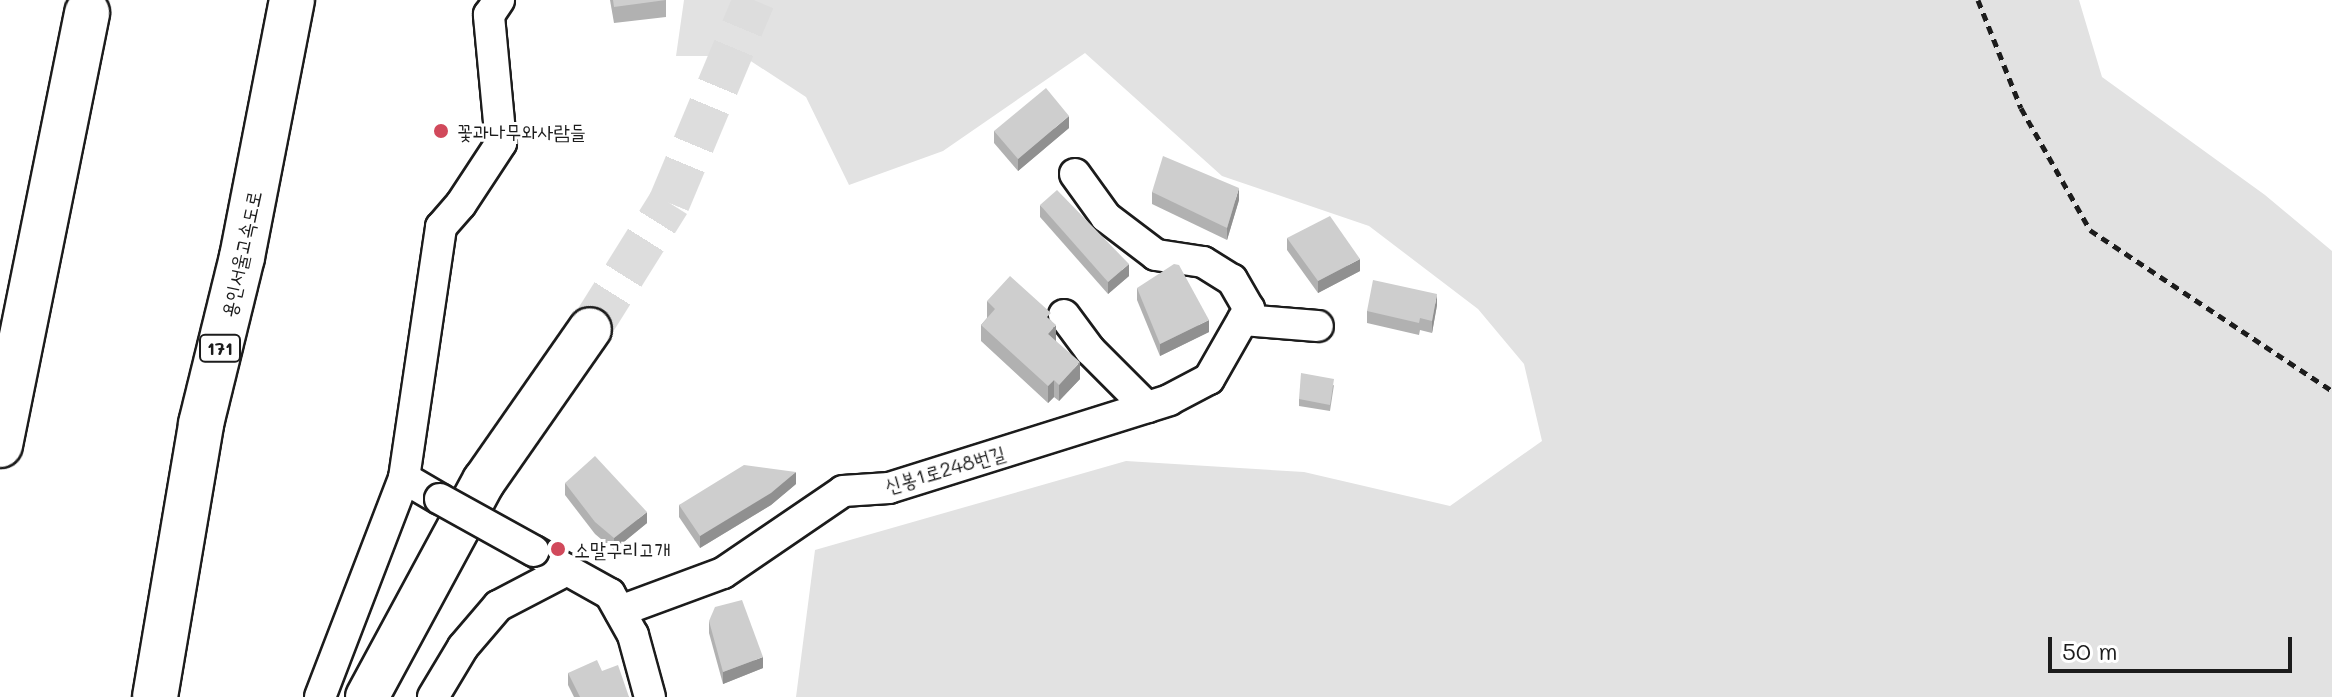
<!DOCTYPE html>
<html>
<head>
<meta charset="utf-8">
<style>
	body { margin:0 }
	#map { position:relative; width:2332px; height:697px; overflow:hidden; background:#fff; font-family:Mali,"Poor Story",sans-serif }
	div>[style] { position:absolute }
	.green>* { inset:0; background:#e2e2e2 }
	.secondary-tunnel>* { height:42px; margin-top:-21px; transform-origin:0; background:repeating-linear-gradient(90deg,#ddd 0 42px,transparent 0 63px) }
	.path>* { height:5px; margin-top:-2.5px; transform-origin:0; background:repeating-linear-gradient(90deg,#1c1c1c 0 8px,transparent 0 14px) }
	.roads { filter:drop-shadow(2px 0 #1c1c1c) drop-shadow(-2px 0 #1c1c1c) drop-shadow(0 2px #1c1c1c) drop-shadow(0 -2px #1c1c1c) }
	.street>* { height:30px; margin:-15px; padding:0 15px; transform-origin:15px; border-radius:15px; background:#fff }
	.secondary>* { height:42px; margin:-21px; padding:0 21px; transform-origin:21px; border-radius:21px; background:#fff }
	.highway>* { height:44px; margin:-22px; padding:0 22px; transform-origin:22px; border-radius:22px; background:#fff }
	.bridges { filter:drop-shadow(2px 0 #1c1c1c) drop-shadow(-2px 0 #1c1c1c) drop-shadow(0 2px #1c1c1c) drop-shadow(0 -2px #1c1c1c) }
	.street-bridge>* { height:30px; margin:-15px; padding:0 15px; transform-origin:15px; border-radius:15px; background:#fff }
	.wall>* { inset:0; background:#b1b1b1 }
	.shaded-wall>* { inset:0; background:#909090 }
	.building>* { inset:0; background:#cecece }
	.dots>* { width:22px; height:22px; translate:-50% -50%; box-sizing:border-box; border:4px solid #fff; border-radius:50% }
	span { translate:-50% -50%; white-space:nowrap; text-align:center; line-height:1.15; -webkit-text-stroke:6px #fff; paint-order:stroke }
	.shield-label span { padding:2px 6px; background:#fff; border:2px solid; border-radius:6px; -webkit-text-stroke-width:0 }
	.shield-label { font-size:18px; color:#1c1c1c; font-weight:700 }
	.poi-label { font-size:20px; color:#1c1c1c }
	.left { translate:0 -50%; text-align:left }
	.street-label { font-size:20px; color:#1c1c1c }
	.scale { position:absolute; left:2048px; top:637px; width:244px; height:36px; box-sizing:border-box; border:4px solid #1c1c1c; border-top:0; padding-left:10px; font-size:24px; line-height:28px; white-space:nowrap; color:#1c1c1c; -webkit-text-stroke:6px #fff; paint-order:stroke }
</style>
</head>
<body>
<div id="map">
	<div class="green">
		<i style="clip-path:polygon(684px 0,2079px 0,2102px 77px,2265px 195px,2332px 251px,2332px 697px,796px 697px,815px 550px,1126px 461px,1304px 472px,1450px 506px,1542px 441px,1524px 364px,1478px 309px,1369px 226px,1222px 176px,1085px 53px,943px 151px,849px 185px,806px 97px,743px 56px,676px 56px)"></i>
	</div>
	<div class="secondary-tunnel">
		<i style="left:590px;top:329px;width:149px;rotate:-57.9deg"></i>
		<i style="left:669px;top:203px;width:220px;rotate:-67.3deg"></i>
	</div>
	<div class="path">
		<i style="left:1978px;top:0;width:116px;rotate:68.3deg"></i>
		<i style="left:2021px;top:108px;width:140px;rotate:60.5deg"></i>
		<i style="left:2090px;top:230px;width:291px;rotate:33.6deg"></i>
	</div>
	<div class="roads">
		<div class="street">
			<i style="left:1064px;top:315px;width:44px;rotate:53.4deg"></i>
			<i style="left:1090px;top:350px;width:81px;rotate:45deg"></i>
			<i style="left:1243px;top:320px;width:75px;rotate:4.6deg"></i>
			<i style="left:404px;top:478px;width:254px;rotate:-81.6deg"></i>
			<i style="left:441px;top:227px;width:30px;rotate:-49deg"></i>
			<i style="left:461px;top:204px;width:73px;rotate:-56.7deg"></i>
			<i style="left:501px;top:143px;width:129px;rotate:-95.4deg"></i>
			<i style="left:489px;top:15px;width:18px;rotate:-56deg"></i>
			<i style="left:567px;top:570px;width:49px;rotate:29.2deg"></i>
			<i style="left:610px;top:594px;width:47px;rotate:60.7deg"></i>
			<i style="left:633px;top:635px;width:64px;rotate:74.7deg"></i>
			<i style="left:620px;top:611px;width:110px;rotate:-20.3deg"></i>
			<i style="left:723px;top:573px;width:145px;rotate:-34.3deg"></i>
			<i style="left:843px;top:491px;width:46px;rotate:-3.7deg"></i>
			<i style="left:889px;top:488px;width:294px;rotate:-17.4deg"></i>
			<i style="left:1169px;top:400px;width:45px;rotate:-27.7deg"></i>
			<i style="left:1209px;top:379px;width:81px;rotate:-60.3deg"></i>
			<i style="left:1249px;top:309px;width:34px;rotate:-120deg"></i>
			<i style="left:1232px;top:280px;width:34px;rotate:-148deg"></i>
			<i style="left:1203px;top:262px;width:48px;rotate:-171.5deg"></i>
			<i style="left:1156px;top:255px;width:63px;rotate:-142.8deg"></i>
			<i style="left:1106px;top:217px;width:53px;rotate:-125.8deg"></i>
			<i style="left:320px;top:697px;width:235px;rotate:-69deg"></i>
			<i style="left:404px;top:478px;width:42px;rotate:30.3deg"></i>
			<i style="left:433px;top:697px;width:58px;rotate:-59deg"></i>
			<i style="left:463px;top:647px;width:54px;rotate:-49.5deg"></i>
			<i style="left:498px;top:606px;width:78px;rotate:-27.6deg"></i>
			<i style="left:567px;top:570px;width:38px;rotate:-150deg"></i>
		</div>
		<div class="secondary">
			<i style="left:367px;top:697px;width:246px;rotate:-61.6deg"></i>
			<i style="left:484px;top:481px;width:185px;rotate:-55.1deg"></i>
		</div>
		<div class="highway">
			<i style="left:0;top:445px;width:441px;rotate:-78.6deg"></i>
			<i style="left:155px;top:697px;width:277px;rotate:-80.4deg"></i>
			<i style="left:201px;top:424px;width:172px;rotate:-76.2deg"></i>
			<i style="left:242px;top:257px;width:262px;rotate:-79deg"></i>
		</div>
	</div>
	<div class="bridges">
		<div class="street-bridge">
			<i style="left:440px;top:499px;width:107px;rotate:29deg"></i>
		</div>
	</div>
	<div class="wall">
		<i style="clip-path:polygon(610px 0,666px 0,666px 17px,614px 23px)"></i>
		<i style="clip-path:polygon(1069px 128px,1018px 171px,994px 143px,994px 131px)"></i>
		<i style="clip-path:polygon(1152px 192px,1239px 200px,1227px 240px,1152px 204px)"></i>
		<i style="clip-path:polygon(1040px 205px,1129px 276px,1108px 294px,1040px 217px)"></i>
		<i style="clip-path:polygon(1287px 238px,1360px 271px,1318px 293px,1287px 250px)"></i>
		<i style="clip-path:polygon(1137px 288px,1209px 332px,1160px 356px,1137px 300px)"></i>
		<i style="clip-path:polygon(987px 301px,1051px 320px,1056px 341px,1080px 379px,1059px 401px,1054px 397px,1048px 403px,981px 341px,981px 325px,987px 318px)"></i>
		<i style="clip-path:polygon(1437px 305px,1432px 333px,1420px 330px,1419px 335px,1367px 323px,1367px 311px)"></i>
		<i style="clip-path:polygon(1334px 385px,1330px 411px,1299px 406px,1299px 399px)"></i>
		<i style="clip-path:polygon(565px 483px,647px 523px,614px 550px,595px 534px,565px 495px)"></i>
		<i style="clip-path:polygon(796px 484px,771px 505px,700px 548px,679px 517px,679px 505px)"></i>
		<i style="clip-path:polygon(709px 621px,763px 668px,723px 684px,709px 633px)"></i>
		<i style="clip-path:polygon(602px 671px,629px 697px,574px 697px,568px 685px,568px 673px)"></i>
	</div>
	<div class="shaded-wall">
		<i style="clip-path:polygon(1069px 116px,1069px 128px,1018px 171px,1018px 159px)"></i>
		<i style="clip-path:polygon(1239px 188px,1239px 200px,1227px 240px,1227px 228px)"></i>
		<i style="clip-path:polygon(1360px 259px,1360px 271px,1318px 293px,1318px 281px)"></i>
		<i style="clip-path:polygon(1129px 264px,1129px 276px,1108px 294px,1108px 282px)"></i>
		<i style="clip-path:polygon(1437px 294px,1437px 305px,1432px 333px,1432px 321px)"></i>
		<i style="clip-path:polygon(1209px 320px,1209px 332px,1160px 356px,1160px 344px)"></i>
		<i style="clip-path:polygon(1056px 325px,1056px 342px,1048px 334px)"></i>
		<i style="clip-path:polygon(1080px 362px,1080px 379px,1059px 401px,1059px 385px)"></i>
		<i style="clip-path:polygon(1054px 380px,1054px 397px,1048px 403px,1048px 386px)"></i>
		<i style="clip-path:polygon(796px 472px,796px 484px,771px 505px,700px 548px,700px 536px)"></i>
		<i style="clip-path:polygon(647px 512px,647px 523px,614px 550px,614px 538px)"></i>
		<i style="clip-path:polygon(763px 657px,763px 668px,723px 684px,723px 672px)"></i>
	</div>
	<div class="building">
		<i style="clip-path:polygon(613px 0,666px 0,614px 7px)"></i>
		<i style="clip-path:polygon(1046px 88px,1069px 116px,1018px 159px,994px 131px)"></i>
		<i style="clip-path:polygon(1163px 156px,1239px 188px,1227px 228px,1152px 192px)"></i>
		<i style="clip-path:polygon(1057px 190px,1129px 264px,1108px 282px,1040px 205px)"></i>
		<i style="clip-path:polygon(1330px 216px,1360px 259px,1318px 281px,1287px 238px)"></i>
		<i style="clip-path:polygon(1174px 264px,1179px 265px,1209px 320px,1160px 344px,1137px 288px)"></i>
		<i style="clip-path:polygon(1010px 276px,1051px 313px,1047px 317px,1056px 325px,1048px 334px,1080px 362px,1059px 385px,1054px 380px,1048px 386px,981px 325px,995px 309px,987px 301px)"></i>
		<i style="clip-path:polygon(1373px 280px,1437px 294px,1432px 321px,1420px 318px,1419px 323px,1367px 311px)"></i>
		<i style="clip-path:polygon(1301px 373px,1334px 379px,1330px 405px,1299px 399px)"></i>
		<i style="clip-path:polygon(595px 456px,647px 512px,614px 538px,595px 522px,565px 483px)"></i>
		<i style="clip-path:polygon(744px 465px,796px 472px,771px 493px,700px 536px,679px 505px)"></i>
		<i style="clip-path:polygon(742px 600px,763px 657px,723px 672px,709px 621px,715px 607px)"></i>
		<i style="clip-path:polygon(597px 660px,602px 671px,618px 665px,629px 697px,580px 697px,568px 673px)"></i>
	</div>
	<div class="dots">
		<i style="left:441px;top:131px;background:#d1495b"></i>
		<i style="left:558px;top:549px;background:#d1495b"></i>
	</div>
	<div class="shield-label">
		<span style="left:220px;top:348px">171</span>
	</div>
	<div class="poi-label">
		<span class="left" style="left:457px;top:131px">꽃과나무와사람들</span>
		<span class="left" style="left:574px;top:549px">소말구리고개</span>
	</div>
	<div class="street-label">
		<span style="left:241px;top:254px;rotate:-78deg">용인서울고속도로</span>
		<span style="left:945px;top:469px;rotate:-16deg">신봉1로248번길</span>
	</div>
	<div class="scale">50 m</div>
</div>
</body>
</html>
